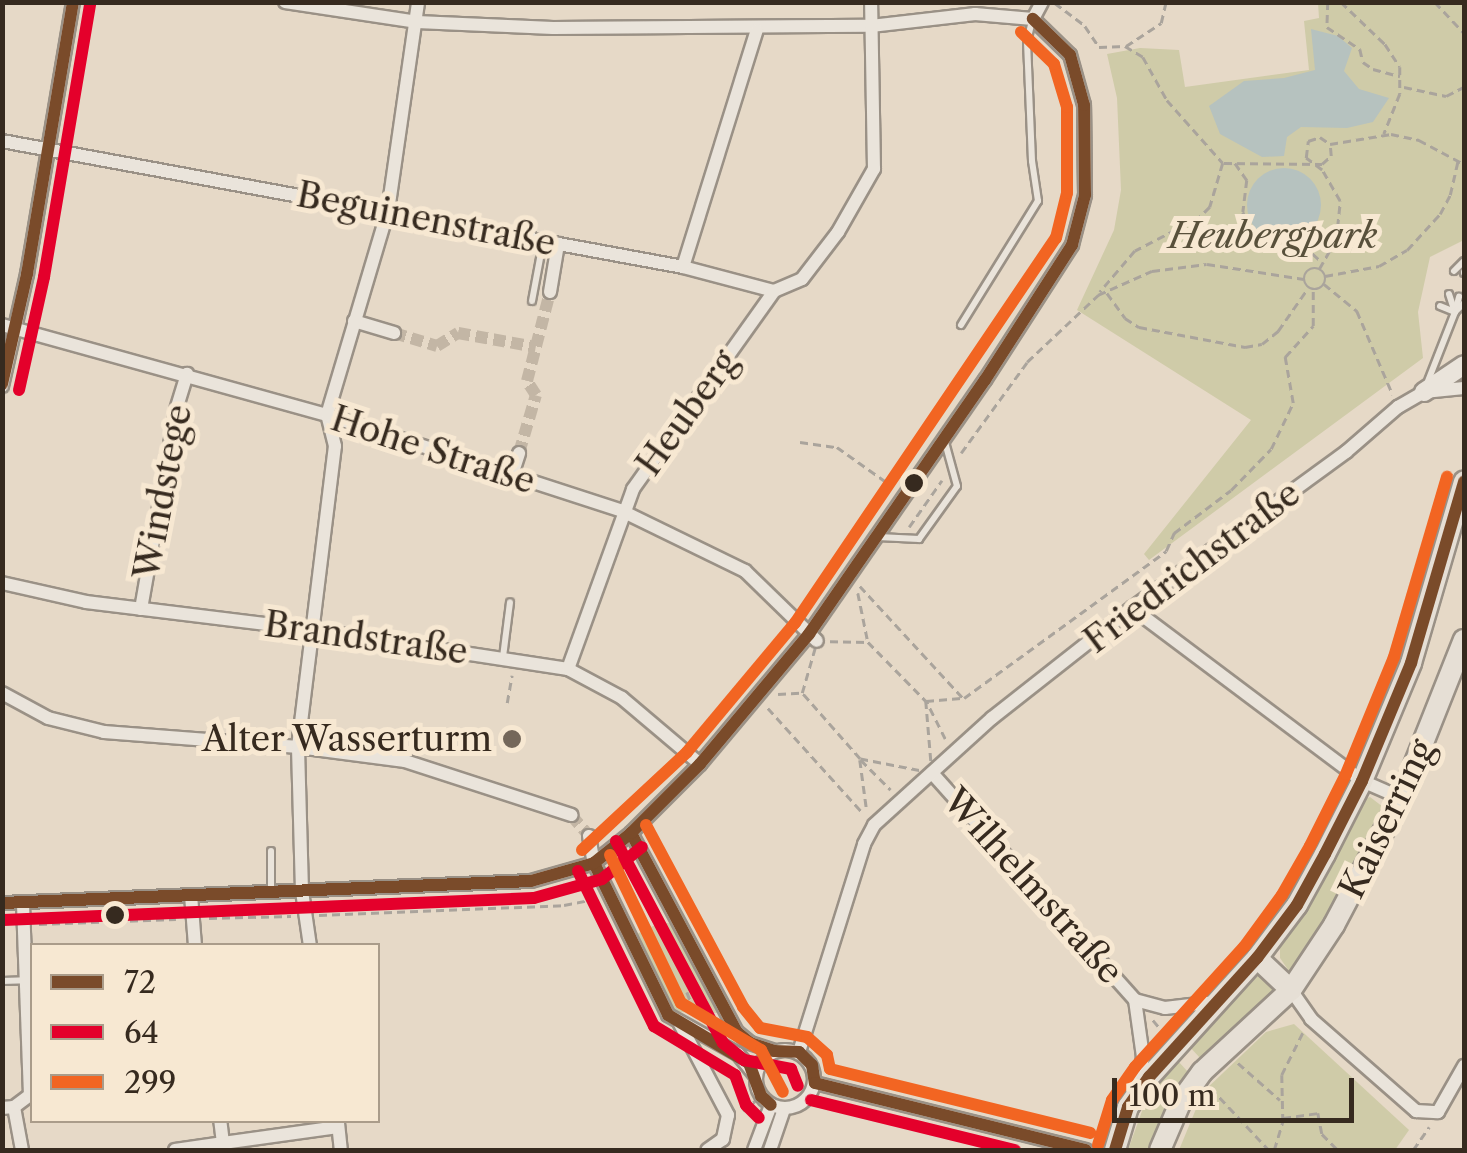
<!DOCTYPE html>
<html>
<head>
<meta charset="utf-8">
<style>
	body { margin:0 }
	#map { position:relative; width:1467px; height:1153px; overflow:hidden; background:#e6d9c7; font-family:"Libre Caslon Text",serif }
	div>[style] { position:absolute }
	.green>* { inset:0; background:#cfcba8 }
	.water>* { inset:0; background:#b6c2bf }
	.round { border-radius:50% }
	.street-tunnel>* { height:12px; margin-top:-6px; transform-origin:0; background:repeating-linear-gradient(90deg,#c3b6a5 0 12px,transparent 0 18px) }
	.path>* { height:2.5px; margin-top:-1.25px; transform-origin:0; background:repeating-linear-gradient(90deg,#aaa49c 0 8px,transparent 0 13px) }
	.path>.ring { margin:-1.25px; padding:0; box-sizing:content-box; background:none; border:2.5px solid #aaa49c; border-radius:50% }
	.roads { filter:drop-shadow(2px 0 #9a9186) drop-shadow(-2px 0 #9a9186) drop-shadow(0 2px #9a9186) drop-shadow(0 -2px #9a9186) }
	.lane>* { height:6px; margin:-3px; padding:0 3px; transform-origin:3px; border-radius:3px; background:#eae4db }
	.street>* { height:12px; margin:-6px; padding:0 6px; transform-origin:6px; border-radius:6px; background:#eae4db }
	.street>.ring { margin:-6px; padding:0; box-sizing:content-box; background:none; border:12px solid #eae4db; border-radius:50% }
	.secondary>* { height:18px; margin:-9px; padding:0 9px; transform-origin:9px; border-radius:9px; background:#eae4db }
	.primary>* { height:20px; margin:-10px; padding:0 10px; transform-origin:10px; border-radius:10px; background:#e6dfd5 }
	.bus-1>* { height:12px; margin:-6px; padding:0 6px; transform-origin:6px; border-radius:6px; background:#7a4b2a }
	.bus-2>* { height:12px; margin:-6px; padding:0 6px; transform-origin:6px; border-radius:6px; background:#e4002b }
	.bus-3>* { height:12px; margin:-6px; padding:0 6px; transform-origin:6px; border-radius:6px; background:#f26522 }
	.dots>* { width:28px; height:28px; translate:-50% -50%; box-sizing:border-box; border:5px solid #f7e8d2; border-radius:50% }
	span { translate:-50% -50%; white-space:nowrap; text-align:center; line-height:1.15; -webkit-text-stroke:10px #f7e8d2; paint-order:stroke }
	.street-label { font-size:35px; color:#362a1f }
	.park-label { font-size:35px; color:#58503b; font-style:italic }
	.poi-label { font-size:35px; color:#362a1f }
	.right { translate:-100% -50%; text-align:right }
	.frame { position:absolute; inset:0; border:5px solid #362a1f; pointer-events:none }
	.legend { position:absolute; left:30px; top:943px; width:350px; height:180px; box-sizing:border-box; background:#f7e8d2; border:2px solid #aa9c8a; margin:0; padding:12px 18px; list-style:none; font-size:30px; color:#362a1f }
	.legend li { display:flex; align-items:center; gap:20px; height:50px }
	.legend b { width:50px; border:2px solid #aa9c8a }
	.scale { position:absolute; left:1112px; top:1078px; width:242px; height:45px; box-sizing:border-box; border:5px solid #362a1f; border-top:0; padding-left:12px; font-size:30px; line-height:35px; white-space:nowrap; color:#362a1f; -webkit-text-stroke:8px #f7e8d2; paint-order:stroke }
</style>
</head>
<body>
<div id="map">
	<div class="green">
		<i style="clip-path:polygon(1318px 3px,1464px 3px,1464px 240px,1430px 257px,1418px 312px,1423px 358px,1149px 560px,1144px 554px,1251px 420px,1077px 310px,1114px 230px,1121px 190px,1117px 98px,1107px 54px,1140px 48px,1179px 50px,1185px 87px,1309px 70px,1304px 21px,1319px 18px)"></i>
		<i style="clip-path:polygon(1370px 797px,1387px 810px,1355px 880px,1291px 974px,1280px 958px,1280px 947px,1364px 799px)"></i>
		<i style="clip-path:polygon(661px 922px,673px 924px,719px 1013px,672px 1012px,633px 936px)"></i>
		<i style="clip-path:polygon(1262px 972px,1279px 986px,1201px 1059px,1188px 1045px)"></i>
		<i style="clip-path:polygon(1294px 1024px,1409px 1130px,1395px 1150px,1179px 1150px,1203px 1092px,1266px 1032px)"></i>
		<i style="clip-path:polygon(1176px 1059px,1190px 1074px,1152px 1150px,1128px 1150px,1146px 1100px)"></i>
	</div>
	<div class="water">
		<i style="clip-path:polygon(1311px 29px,1338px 36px,1352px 48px,1344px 71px,1359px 89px,1389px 98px,1373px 122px,1347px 128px,1301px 127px,1287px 137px,1284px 156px,1262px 157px,1220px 134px,1209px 106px,1244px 81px,1284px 78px,1315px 70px)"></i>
		<i class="round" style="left:1247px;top:168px;width:74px;height:74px"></i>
	</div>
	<div class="street-tunnel">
		<i style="left:394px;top:333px;width:45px;rotate:16.8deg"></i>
		<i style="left:437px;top:346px;width:25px;rotate:-32deg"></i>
		<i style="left:458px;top:333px;width:79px;rotate:10.2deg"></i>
		<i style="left:519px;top:453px;width:60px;rotate:-73.7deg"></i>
		<i style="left:536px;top:395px;width:17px;rotate:-123deg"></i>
		<i style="left:527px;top:381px;width:92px;rotate:-75.5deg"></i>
		<i style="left:571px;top:815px;width:28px;rotate:49deg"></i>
	</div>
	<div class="path">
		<i style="left:1328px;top:2px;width:25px;rotate:92deg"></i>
		<i style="left:1327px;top:27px;width:40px;rotate:34deg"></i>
		<i style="left:1360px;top:49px;width:13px;rotate:77deg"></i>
		<i style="left:1363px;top:62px;width:12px;rotate:35deg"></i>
		<i style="left:1373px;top:69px;width:28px;rotate:15deg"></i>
		<i style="left:1341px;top:2px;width:61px;rotate:43.7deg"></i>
		<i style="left:1385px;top:44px;width:27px;rotate:57deg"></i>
		<i style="left:1400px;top:67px;width:27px;rotate:90deg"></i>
		<i style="left:1400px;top:94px;width:43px;rotate:111.8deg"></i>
		<i style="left:1435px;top:2px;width:42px;rotate:46.9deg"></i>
		<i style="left:1055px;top:3px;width:38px;rotate:37deg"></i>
		<i style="left:1085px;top:26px;width:25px;rotate:56deg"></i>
		<i style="left:1099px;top:47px;width:26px;rotate:-2deg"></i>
		<i style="left:1125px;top:46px;width:21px;rotate:31deg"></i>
		<i style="left:1143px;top:57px;width:49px;rotate:60.8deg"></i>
		<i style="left:1167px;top:100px;width:84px;rotate:48.4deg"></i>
		<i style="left:1223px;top:163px;width:46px;rotate:106.5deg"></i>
		<i style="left:1210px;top:207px;width:16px;rotate:135deg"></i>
		<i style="left:1199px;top:218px;width:72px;rotate:152.7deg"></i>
		<i style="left:1135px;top:251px;width:54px;rotate:130.5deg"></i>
		<i style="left:1126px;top:46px;width:42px;rotate:-33.3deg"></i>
		<i style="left:1161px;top:23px;width:22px;rotate:-77deg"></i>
		<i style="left:1404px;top:87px;width:43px;rotate:12.1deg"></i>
		<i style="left:1446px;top:96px;width:20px;rotate:-27deg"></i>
		<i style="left:1224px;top:163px;width:98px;rotate:0.6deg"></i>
		<i style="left:1322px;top:164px;width:12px;rotate:-42deg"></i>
		<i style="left:1331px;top:156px;width:11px;rotate:-95deg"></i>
		<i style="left:1235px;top:163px;width:21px;rotate:55deg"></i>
		<i style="left:1247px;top:180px;width:32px;rotate:97deg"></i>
		<i style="left:1243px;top:212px;width:22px;rotate:68deg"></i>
		<i style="left:1251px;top:232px;width:29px;rotate:31deg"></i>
		<i style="left:1276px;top:247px;width:27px;rotate:-4deg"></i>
		<i style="left:1303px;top:245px;width:27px;rotate:42deg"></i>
		<i class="ring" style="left:1304px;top:268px;width:19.5px;height:19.5px"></i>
		<i style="left:1319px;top:269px;width:34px;rotate:-60deg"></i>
		<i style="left:1336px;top:240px;width:39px;rotate:-84deg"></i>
		<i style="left:1340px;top:201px;width:36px;rotate:-120deg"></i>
		<i style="left:1322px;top:170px;width:20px;rotate:-143deg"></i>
		<i style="left:1306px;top:158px;width:17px;rotate:-83deg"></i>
		<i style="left:1308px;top:141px;width:13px;rotate:-18deg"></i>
		<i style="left:1320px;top:137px;width:12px;rotate:35deg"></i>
		<i style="left:1330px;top:144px;width:62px;rotate:-9.3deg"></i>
		<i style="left:1391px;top:134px;width:29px;rotate:12deg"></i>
		<i style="left:1419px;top:140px;width:51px;rotate:28.1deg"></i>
		<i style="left:1325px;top:276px;width:55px;rotate:-10.5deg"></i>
		<i style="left:1379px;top:266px;width:32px;rotate:-30deg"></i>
		<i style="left:1407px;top:250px;width:49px;rotate:-47.5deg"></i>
		<i style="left:1440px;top:214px;width:21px;rotate:-62deg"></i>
		<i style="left:1450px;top:195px;width:35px;rotate:-77deg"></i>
		<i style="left:1324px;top:284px;width:43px;rotate:39.3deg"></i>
		<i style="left:1357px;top:311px;width:91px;rotate:66.8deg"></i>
		<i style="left:1107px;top:293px;width:31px;rotate:54deg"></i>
		<i style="left:1125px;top:318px;width:17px;rotate:33deg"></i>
		<i style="left:1139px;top:327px;width:108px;rotate:10.7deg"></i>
		<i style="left:1245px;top:347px;width:17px;rotate:-10deg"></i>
		<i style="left:1262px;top:344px;width:21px;rotate:-39deg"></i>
		<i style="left:1278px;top:331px;width:52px;rotate:-55.1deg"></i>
		<i style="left:800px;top:442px;width:37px;rotate:8deg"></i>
		<i style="left:837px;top:447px;width:67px;rotate:35.3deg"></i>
		<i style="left:961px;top:453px;width:112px;rotate:-54deg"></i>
		<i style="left:1027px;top:362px;width:98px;rotate:-43.3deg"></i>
		<i style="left:1098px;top:295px;width:59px;rotate:-24deg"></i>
		<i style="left:1152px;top:271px;width:55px;rotate:-7.3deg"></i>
		<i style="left:1207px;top:264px;width:98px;rotate:8.8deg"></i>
		<i style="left:909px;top:527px;width:57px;rotate:-54.9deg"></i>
		<i style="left:860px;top:586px;width:152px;rotate:47.4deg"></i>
		<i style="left:858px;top:593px;width:50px;rotate:78.5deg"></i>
		<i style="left:817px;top:641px;width:51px;rotate:1.1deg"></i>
		<i style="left:868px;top:642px;width:83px;rotate:45.5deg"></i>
		<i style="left:926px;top:701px;width:72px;rotate:85.2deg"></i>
		<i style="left:932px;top:773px;width:73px;rotate:-169deg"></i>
		<i style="left:860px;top:759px;width:88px;rotate:-131.3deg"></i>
		<i style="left:802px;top:693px;width:54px;rotate:-73.9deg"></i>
		<i style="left:778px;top:694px;width:22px;rotate:-3deg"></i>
		<i style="left:507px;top:703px;width:28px;rotate:-80deg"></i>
		<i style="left:768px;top:708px;width:142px;rotate:47.9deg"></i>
		<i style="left:945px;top:739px;width:42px;rotate:-116.6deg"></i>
		<i style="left:926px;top:701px;width:38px;rotate:-5deg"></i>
		<i style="left:964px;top:698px;width:250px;rotate:-36deg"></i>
		<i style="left:1166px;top:551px;width:20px;rotate:-66deg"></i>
		<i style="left:1174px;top:533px;width:71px;rotate:-37deg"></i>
		<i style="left:1231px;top:490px;width:57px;rotate:-45.7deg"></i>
		<i style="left:1271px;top:449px;width:51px;rotate:-64.4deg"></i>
		<i style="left:1293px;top:403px;width:47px;rotate:-99.9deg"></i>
		<i style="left:1285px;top:357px;width:42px;rotate:-47.9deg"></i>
		<i style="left:1313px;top:326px;width:36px;rotate:-90deg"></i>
		<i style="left:860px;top:760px;width:52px;rotate:82.3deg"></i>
		<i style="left:861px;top:760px;width:42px;rotate:45deg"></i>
		<i style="left:620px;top:888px;width:22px;rotate:-36deg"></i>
		<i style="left:319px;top:915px;width:245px;rotate:-2.3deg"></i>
		<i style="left:564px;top:905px;width:32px;rotate:-11deg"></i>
		<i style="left:209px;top:918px;width:82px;rotate:-1.4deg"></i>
		<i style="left:39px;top:924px;width:137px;rotate:-2.1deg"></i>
		<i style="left:687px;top:992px;width:24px;rotate:68deg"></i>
		<i style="left:1153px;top:1020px;width:17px;rotate:50deg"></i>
		<i style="left:1303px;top:1033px;width:47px;rotate:116.6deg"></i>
		<i style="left:1282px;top:1075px;width:43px;rotate:88.7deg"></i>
		<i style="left:1283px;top:1118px;width:35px;rotate:-8deg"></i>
		<i style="left:1318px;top:1113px;width:21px;rotate:79deg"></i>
		<i style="left:1322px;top:1134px;width:23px;rotate:45deg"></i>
		<i style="left:1238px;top:1063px;width:56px;rotate:41.4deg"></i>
		<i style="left:1211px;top:1088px;width:85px;rotate:46.9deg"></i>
		<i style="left:743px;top:1111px;width:17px;rotate:-40deg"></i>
		<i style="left:1274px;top:1150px;width:31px;rotate:-73deg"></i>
		<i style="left:1413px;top:1150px;width:28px;rotate:-55deg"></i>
	</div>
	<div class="roads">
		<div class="lane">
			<i style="left:1454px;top:271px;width:14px;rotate:-45deg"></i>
			<i style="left:1464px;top:273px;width:1px;rotate:-90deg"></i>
			<i style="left:1449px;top:294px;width:19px;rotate:72deg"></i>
			<i style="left:1455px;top:312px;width:16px;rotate:-75deg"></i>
			<i style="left:532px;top:301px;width:60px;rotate:-79.4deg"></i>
			<i style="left:1440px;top:306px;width:16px;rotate:22deg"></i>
			<i style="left:1455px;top:312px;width:13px;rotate:-45deg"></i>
			<i style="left:961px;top:325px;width:146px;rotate:-58.2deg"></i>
			<i style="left:1038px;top:201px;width:40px;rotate:-98.5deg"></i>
			<i style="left:1032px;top:161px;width:119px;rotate:-92.4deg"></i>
			<i style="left:1027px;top:42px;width:23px;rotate:-77deg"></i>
			<i style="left:1428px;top:381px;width:74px;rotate:-68.6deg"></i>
			<i style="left:878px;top:537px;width:41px;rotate:2.8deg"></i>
			<i style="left:919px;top:539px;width:65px;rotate:-54.4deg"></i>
			<i style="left:957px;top:486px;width:46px;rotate:-105.3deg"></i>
			<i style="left:503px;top:657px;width:55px;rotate:-82.7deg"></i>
			<i style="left:271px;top:851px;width:40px;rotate:90deg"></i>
			<i style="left:2px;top:981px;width:24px;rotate:-2deg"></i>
		</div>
		<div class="street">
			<i style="left:285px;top:2px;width:134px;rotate:8.6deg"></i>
			<i style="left:417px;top:22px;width:136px;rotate:2.5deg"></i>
			<i style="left:553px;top:28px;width:318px;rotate:-0.4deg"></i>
			<i style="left:871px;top:26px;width:105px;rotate:-6.6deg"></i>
			<i style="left:975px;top:14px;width:58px;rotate:4.9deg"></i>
			<i style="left:1033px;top:19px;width:19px;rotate:-62deg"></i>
			<i style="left:2px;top:141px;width:693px;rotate:10.48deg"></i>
			<i style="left:683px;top:267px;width:94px;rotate:14.8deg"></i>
			<i style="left:774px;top:291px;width:30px;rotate:-23deg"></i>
			<i style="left:802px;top:279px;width:59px;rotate:-52.5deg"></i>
			<i style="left:838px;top:232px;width:73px;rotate:-60.3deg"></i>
			<i style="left:874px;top:169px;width:167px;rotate:-91deg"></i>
			<i style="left:683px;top:267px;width:248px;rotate:-72.7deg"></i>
			<i style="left:550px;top:292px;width:49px;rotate:-80.5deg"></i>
			<i style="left:354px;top:321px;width:42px;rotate:16.7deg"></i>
			<i style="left:2px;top:325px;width:337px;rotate:15.5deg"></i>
			<i style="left:327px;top:415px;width:310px;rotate:18deg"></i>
			<i style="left:622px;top:511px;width:137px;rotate:26deg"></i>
			<i style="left:745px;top:571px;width:100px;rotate:44.2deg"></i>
			<i style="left:2px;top:386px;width:115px;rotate:-77.4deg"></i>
			<i style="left:27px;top:274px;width:276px;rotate:-80.4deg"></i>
			<i style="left:512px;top:475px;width:23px;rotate:-72deg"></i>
			<i style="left:2px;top:583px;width:86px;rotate:12.7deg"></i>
			<i style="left:86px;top:602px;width:229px;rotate:7deg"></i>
			<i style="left:313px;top:630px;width:258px;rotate:8.7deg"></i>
			<i style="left:568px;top:669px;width:61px;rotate:28.2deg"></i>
			<i style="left:622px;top:698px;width:102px;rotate:40.2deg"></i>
			<i style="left:1132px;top:608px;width:288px;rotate:36.9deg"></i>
			<i style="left:1362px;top:781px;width:43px;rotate:23.6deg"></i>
			<i style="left:141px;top:609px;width:202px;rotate:-80deg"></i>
			<i style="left:176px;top:410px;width:38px;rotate:-73deg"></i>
			<i style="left:568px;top:669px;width:191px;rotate:-70.1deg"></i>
			<i style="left:633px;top:489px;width:243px;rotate:-54.5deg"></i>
			<i style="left:2px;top:693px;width:52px;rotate:28.5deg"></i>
			<i style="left:48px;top:718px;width:58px;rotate:14deg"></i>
			<i style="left:104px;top:732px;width:195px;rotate:4.4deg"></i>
			<i style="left:298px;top:747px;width:108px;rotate:7.5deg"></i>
			<i style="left:405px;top:761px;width:175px;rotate:18deg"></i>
			<i style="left:932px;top:773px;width:305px;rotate:48.2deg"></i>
			<i style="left:1135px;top:1000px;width:58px;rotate:82deg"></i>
			<i style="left:1143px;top:1057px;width:30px;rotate:99deg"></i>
			<i style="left:631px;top:833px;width:225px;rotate:62deg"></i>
			<i style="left:737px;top:1032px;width:17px;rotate:40deg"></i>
			<i style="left:750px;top:1043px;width:25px;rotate:18deg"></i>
			<i style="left:589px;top:836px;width:27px;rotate:80deg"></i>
			<i style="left:594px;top:863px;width:169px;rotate:64deg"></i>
			<i style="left:668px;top:1015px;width:80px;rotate:29.1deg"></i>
			<i style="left:738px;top:1054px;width:28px;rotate:51deg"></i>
			<i style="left:191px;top:895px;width:51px;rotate:85.5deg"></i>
			<i style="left:2px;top:903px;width:529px;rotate:-2.38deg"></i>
			<i style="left:531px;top:881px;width:66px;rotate:-15.9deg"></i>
			<i style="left:594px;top:863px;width:48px;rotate:-39deg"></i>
			<i style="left:631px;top:833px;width:98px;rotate:-45deg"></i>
			<i style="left:700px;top:764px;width:170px;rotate:-50deg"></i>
			<i style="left:809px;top:634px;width:309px;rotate:-55.3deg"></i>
			<i style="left:985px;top:380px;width:161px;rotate:-57.2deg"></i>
			<i style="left:1072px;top:245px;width:52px;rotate:-75.4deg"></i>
			<i style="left:1085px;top:195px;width:90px;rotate:-90.6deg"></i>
			<i style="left:1084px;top:105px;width:52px;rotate:-105.6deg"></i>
			<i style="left:1070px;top:55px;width:52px;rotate:-135.8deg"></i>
			<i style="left:310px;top:946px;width:56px;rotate:-98.3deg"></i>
			<i style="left:302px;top:891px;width:144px;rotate:-91.6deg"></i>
			<i style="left:298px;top:747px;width:303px;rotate:-83deg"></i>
			<i style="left:335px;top:446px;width:32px;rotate:-104deg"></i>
			<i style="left:327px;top:415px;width:213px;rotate:-73.4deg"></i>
			<i style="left:388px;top:211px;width:211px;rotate:-81.8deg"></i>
			<i style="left:1291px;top:990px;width:35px;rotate:55deg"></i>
			<i style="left:1311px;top:1019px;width:140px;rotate:41.2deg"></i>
			<i style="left:1416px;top:1111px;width:22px;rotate:3deg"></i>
			<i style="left:1438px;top:1112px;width:53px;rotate:-60.5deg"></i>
			<i style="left:1135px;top:1000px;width:31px;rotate:15deg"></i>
			<i style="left:1165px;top:1008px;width:51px;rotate:-6.7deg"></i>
			<i style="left:680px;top:1024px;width:103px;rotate:62.2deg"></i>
			<i style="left:728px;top:1115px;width:25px;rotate:102deg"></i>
			<i style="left:723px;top:1139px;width:19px;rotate:145deg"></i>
			<i class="ring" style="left:756px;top:1050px;width:46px;height:46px"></i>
			<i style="left:799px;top:1052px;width:218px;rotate:-72.6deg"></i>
			<i style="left:864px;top:844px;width:21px;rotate:-62deg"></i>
			<i style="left:874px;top:825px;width:159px;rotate:-42.2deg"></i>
			<i style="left:992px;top:718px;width:178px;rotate:-38.2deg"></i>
			<i style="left:1132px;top:608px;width:265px;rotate:-36.1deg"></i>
			<i style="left:1346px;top:452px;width:69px;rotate:-40.9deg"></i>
			<i style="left:1398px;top:407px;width:30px;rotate:-30deg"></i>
			<i style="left:1424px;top:392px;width:40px;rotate:-5.7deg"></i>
			<i style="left:815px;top:1083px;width:279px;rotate:13.9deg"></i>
			<i style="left:14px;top:1107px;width:44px;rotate:79.5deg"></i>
			<i style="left:2px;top:1108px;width:12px;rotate:-5deg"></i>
			<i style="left:14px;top:1107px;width:20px;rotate:-37deg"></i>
			<i style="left:30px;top:1095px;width:193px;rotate:-92.1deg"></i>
			<i style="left:338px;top:1123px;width:27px;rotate:84deg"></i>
			<i style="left:223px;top:1143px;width:116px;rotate:-7.9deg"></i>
			<i style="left:175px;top:1150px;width:49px;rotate:-8.3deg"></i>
			<i style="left:223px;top:1143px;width:23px;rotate:-97deg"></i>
			<i style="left:754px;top:1150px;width:48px;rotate:-69.3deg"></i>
			<i style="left:770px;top:1150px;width:43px;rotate:-71.1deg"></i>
		</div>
		<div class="secondary">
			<i style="left:1424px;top:392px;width:48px;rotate:-34deg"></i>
		</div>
		<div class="primary">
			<i style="left:1257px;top:958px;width:47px;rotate:43.3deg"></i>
			<i style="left:1115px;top:1150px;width:45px;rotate:-73.2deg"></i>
			<i style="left:1128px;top:1107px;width:37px;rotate:-55deg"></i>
			<i style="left:1149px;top:1077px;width:161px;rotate:-47.8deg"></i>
			<i style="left:1257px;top:958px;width:66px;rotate:-53deg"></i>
			<i style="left:1297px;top:905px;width:58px;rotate:-61.2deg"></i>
			<i style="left:1325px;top:854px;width:82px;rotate:-63.1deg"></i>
			<i style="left:1362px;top:781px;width:128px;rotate:-67.4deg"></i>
			<i style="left:1411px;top:663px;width:189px;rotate:-73.7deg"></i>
			<i style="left:1160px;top:1150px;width:53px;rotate:-66.8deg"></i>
			<i style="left:1181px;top:1101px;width:36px;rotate:-54deg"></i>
			<i style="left:1202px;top:1072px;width:121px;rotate:-42.7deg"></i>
			<i style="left:1291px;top:990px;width:78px;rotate:-56.5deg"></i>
			<i style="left:1334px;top:925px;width:144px;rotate:-62.2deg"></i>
			<i style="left:1401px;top:798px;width:170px;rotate:-68.3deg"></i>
		</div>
	</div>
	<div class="bus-1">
		<i style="left:2px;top:384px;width:113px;rotate:-77.2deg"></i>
		<i style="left:27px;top:274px;width:276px;rotate:-80.4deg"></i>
		<i style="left:631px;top:833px;width:225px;rotate:62deg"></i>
		<i style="left:737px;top:1032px;width:17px;rotate:40deg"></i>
		<i style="left:750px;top:1043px;width:25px;rotate:18deg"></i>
		<i style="left:774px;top:1051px;width:25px;rotate:2deg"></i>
		<i style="left:799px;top:1052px;width:18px;rotate:45deg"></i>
		<i style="left:812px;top:1065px;width:18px;rotate:81deg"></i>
		<i style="left:594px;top:863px;width:169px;rotate:64deg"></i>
		<i style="left:668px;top:1015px;width:94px;rotate:30.7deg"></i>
		<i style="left:749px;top:1063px;width:35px;rotate:70deg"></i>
		<i style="left:761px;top:1096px;width:13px;rotate:42deg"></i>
		<i style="left:2px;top:903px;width:529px;rotate:-2.38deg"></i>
		<i style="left:531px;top:881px;width:66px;rotate:-15.9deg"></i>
		<i style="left:594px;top:863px;width:48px;rotate:-39deg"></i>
		<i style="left:631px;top:833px;width:98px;rotate:-45deg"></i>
		<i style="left:700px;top:764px;width:170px;rotate:-50deg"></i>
		<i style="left:809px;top:634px;width:309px;rotate:-55.3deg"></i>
		<i style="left:985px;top:380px;width:161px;rotate:-57.2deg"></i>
		<i style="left:1072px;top:245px;width:52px;rotate:-75.4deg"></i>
		<i style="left:1085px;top:195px;width:90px;rotate:-90.6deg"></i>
		<i style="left:1084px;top:105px;width:52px;rotate:-105.6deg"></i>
		<i style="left:1070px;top:55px;width:52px;rotate:-135.8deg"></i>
		<i style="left:815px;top:1083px;width:279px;rotate:13.9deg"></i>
		<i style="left:1115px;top:1150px;width:45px;rotate:-73.2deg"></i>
		<i style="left:1128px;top:1107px;width:37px;rotate:-55deg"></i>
		<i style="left:1149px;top:1077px;width:161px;rotate:-47.8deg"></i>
		<i style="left:1257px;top:958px;width:66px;rotate:-53deg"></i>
		<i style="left:1297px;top:905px;width:58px;rotate:-61.2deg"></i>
		<i style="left:1325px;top:854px;width:82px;rotate:-63.1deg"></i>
		<i style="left:1362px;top:781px;width:128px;rotate:-67.4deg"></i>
		<i style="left:1411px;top:663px;width:189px;rotate:-73.7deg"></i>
	</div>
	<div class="bus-2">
		<i style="left:19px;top:390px;width:116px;rotate:-77.5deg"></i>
		<i style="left:44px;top:277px;width:276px;rotate:-80.4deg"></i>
		<i style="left:616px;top:841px;width:229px;rotate:62.1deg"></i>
		<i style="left:723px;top:1043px;width:27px;rotate:39deg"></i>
		<i style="left:744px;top:1060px;width:48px;rotate:10.8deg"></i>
		<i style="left:791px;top:1069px;width:18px;rotate:68deg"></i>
		<i style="left:578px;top:871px;width:173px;rotate:63.9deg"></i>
		<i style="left:654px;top:1026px;width:95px;rotate:31.2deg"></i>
		<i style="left:735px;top:1075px;width:32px;rotate:70deg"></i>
		<i style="left:746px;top:1105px;width:18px;rotate:45deg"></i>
		<i style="left:3px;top:920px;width:531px;rotate:-2.37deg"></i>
		<i style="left:534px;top:898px;width:71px;rotate:-15.6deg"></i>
		<i style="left:602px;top:879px;width:51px;rotate:-38.7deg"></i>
		<i style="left:811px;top:1100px;width:210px;rotate:13.8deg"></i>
	</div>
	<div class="bus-3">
		<i style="left:646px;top:825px;width:206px;rotate:61.9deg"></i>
		<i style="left:743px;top:1007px;width:27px;rotate:51deg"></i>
		<i style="left:760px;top:1028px;width:48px;rotate:10.8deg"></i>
		<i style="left:807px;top:1037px;width:27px;rotate:42deg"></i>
		<i style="left:827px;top:1055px;width:14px;rotate:78deg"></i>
		<i style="left:830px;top:1069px;width:268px;rotate:13.8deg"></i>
		<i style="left:582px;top:850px;width:144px;rotate:-43deg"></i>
		<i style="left:687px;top:752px;width:168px;rotate:-50.1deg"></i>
		<i style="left:795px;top:623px;width:465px;rotate:-55.9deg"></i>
		<i style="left:1056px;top:238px;width:46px;rotate:-76.3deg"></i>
		<i style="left:1067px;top:193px;width:86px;rotate:-90deg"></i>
		<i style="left:1067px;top:107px;width:45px;rotate:-106.8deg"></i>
		<i style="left:1054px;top:64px;width:46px;rotate:-135.9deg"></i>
		<i style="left:610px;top:855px;width:164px;rotate:64.4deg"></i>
		<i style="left:681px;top:1003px;width:93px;rotate:30.4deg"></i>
		<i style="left:761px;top:1050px;width:47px;rotate:62.4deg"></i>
		<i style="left:1098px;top:1145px;width:47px;rotate:-72.7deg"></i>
		<i style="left:1112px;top:1100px;width:40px;rotate:-55.1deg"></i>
		<i style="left:1135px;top:1067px;width:162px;rotate:-47.8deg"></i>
		<i style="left:1244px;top:947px;width:64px;rotate:-53.8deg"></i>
		<i style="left:1282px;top:895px;width:56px;rotate:-60.3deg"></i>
		<i style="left:1310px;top:846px;width:80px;rotate:-63.4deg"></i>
		<i style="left:1346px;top:774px;width:126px;rotate:-67.7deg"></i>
		<i style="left:1394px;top:657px;width:188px;rotate:-73.6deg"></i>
	</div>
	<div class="dots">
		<i style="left:914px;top:483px;background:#362a1f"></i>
		<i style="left:512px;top:739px;background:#74675a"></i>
		<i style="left:115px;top:915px;background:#362a1f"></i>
	</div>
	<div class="street-label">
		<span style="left:426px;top:219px;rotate:11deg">Beguinenstraße</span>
		<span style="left:687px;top:413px;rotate:-54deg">Heuberg</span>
		<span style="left:433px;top:450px;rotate:18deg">Hohe Straße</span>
		<span style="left:163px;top:492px;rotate:-79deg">Windstege</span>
		<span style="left:1192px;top:567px;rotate:-37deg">Friedrichstraße</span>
		<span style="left:366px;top:638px;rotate:8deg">Brandstraße</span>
		<span style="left:1387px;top:819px;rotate:-64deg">Kaiserring</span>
		<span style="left:1033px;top:886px;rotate:48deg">Wilhelmstraße</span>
	</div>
	<div class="park-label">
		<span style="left:1273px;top:236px">Heubergpark</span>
	</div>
	<div class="poi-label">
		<span class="right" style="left:492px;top:739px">Alter Wasserturm</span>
	</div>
	<div class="frame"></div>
	<ul class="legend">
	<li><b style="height:12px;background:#7a4b2a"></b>72</li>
	<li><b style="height:12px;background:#e4002b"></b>64</li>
	<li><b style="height:12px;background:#f26522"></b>299</li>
	</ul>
	<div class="scale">100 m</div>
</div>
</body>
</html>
